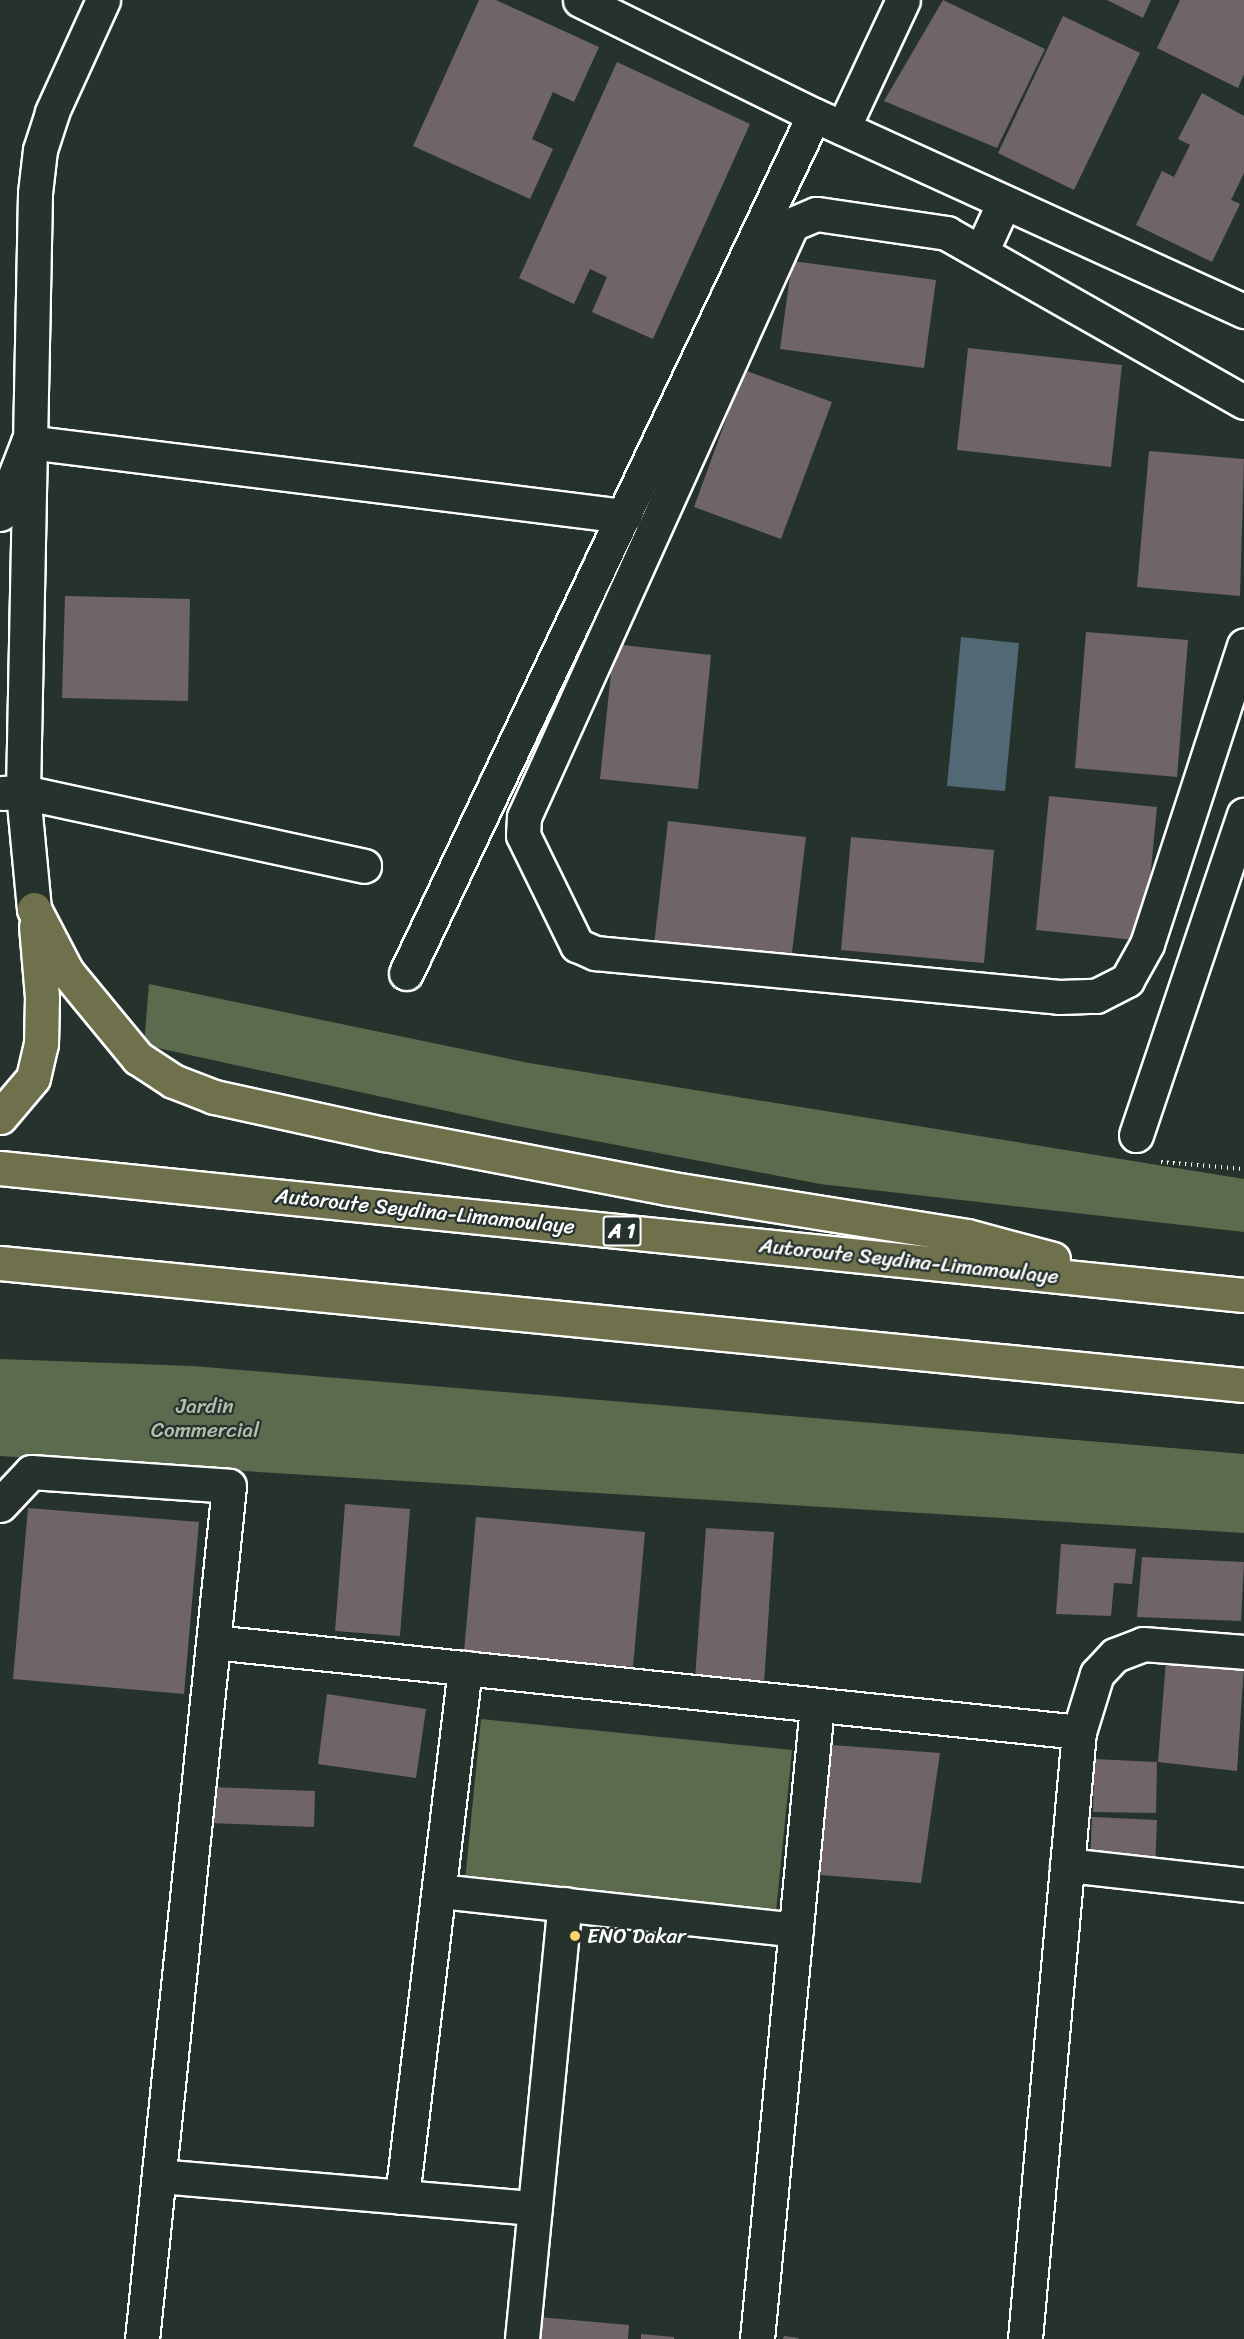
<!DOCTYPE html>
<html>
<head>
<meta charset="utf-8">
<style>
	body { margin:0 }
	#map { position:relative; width:1244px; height:2339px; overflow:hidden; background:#26332d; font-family:Sriracha,sans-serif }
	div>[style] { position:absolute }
	.green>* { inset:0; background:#5c6b4d }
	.water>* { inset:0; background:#516975 }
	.building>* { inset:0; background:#6f6469 }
	.path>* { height:4px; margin-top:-2px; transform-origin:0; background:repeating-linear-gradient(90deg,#fff 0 1.5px,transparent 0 6px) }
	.roads { filter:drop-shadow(2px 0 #fff) drop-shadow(-2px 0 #fff) drop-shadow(0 2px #fff) drop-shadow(0 -2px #fff) }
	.minor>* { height:33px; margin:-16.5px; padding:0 16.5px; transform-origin:16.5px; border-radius:16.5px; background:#26332d }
	.highway>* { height:33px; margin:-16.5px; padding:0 16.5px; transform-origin:16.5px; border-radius:16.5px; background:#6e714b }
	.dots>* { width:16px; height:16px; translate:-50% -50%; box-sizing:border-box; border:3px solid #26332d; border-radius:50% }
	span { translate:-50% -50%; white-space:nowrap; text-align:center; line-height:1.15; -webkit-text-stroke:4.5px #26332d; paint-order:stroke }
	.shield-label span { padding:2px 4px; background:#26332d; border:2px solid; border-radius:4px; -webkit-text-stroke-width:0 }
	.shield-label { font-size:20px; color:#fff; font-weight:700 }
	.street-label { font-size:21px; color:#fff }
	.park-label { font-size:21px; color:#b6bcaf }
	.poi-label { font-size:21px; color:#fff }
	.left { translate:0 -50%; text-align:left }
</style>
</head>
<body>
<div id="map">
	<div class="green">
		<i style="clip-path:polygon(149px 984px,529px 1063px,1244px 1179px,1244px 1232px,820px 1184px,502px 1123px,144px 1045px)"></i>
		<i style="clip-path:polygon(0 1359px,193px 1366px,1244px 1454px,1244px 1533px,0 1456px)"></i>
		<i style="clip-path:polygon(481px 1719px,792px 1750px,776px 1912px,465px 1881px)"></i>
	</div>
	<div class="water">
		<i style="clip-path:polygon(961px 637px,1019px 643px,1005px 791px,947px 786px)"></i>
	</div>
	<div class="building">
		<i style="clip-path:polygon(479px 0,496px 0,599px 47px,574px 102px,553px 92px,532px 139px,553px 149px,530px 199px,413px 146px)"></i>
		<i style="clip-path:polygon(943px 0,1045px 49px,997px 148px,884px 101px)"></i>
		<i style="clip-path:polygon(1107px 0,1151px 0,1143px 18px)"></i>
		<i style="clip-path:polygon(1180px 0,1244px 0,1244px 74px,1238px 88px,1157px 48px)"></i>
		<i style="clip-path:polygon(1063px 16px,1140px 53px,1074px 190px,998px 153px)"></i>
		<i style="clip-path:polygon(617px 62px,750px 124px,653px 339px,592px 312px,607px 277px,590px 269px,574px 304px,519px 278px)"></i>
		<i style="clip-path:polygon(1202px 93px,1244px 116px,1244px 173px,1231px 200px,1240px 204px,1212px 262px,1136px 225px,1162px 171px,1174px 177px,1190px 145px,1178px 139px)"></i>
		<i style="clip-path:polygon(792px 261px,936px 280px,924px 368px,780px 349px)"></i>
		<i style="clip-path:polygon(968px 348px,1122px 365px,1111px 467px,957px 450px)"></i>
		<i style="clip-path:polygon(744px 370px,832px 402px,781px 539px,694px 507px)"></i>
		<i style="clip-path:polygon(1149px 451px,1244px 459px,1240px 596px,1137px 587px)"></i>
		<i style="clip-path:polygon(65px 596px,190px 599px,188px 701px,62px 698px)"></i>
		<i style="clip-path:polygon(1086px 632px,1188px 640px,1177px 777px,1075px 768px)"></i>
		<i style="clip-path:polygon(614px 644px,711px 655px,698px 789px,600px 779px)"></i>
		<i style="clip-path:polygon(1049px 796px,1157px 807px,1144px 941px,1036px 930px)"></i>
		<i style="clip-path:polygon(668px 821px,806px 837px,791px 961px,654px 945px)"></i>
		<i style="clip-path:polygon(851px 837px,994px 850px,984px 963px,841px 950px)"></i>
		<i style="clip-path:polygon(345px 1504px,410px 1509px,400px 1636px,335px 1631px)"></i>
		<i style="clip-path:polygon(28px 1508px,199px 1522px,184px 1694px,13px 1679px)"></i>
		<i style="clip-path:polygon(476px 1517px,645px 1532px,633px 1667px,464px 1652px)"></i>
		<i style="clip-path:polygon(706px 1528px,774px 1532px,764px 1684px,695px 1679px)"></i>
		<i style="clip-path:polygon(1061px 1544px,1136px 1549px,1132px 1584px,1114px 1583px,1111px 1616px,1056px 1614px)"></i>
		<i style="clip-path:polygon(1142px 1557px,1244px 1562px,1241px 1621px,1137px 1617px)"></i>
		<i style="clip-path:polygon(1166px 1660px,1244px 1666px,1237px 1771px,1158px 1762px)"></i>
		<i style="clip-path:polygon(327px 1694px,426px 1709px,416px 1778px,318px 1764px)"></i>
		<i style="clip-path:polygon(832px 1745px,940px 1753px,921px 1883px,808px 1874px)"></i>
		<i style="clip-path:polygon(1094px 1759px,1157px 1762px,1156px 1813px,1093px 1812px)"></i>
		<i style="clip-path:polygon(211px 1787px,315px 1791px,314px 1827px,209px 1823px)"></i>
		<i style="clip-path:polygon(1092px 1817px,1157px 1820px,1155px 1868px,1090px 1865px)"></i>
		<i style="clip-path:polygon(527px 2316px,629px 2325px,628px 2339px,525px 2339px)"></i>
		<i style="clip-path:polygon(641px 2334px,674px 2337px,674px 2339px,641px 2339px)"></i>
		<i style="clip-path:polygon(784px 2336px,799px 2338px,798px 2339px,783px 2339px)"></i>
	</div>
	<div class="path">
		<i style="left:1161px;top:1162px;width:83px;rotate:4.8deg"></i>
	</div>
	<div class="roads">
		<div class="minor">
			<i style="left:580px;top:0;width:261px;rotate:26.2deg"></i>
			<i style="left:814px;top:115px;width:473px;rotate:24.5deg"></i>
			<i style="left:843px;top:128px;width:141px;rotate:-64.9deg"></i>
			<i style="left:981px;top:252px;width:55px;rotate:-65.3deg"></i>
			<i style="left:1244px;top:402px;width:342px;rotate:-150.4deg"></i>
			<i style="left:947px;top:233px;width:132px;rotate:-171.7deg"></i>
			<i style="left:816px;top:214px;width:26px;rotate:157deg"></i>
			<i style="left:792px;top:224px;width:651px;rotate:114.32deg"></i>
			<i style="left:524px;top:817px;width:18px;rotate:93deg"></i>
			<i style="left:523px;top:835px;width:123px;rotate:63.9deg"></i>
			<i style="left:577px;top:945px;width:20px;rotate:24deg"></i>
			<i style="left:595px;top:953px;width:466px;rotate:5.4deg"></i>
			<i style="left:1059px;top:997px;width:37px;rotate:-2deg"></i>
			<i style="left:1096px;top:996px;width:35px;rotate:-27deg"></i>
			<i style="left:1127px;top:980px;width:41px;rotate:-60.9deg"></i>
			<i style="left:1147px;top:944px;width:314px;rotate:-72deg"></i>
			<i style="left:0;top:514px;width:77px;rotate:-68.7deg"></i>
			<i style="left:28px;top:442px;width:601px;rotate:7.08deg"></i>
			<i style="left:2px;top:793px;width:21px;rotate:-3deg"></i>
			<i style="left:23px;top:792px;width:349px;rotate:12.2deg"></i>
			<i style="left:34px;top:909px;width:118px;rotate:-95.4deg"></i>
			<i style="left:23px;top:792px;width:599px;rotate:-88.85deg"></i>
			<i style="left:35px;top:193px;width:43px;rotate:-83.4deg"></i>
			<i style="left:40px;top:150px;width:40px;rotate:-72deg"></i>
			<i style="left:52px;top:112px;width:123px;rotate:-65.5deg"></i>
			<i style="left:406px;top:973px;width:950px;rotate:-64.57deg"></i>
			<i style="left:1136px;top:1135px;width:338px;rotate:-71.4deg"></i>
			<i style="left:0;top:1505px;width:45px;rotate:-46.8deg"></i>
			<i style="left:31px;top:1472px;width:198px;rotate:4deg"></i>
			<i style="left:229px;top:1486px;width:857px;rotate:95.82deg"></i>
			<i style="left:213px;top:1642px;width:871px;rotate:5.93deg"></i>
			<i style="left:1067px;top:1865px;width:178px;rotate:6.4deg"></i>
			<i style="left:439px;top:1891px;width:359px;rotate:6.2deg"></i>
			<i style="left:159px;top:2176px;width:377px;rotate:4.9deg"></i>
			<i style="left:402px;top:2197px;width:533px;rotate:-83.21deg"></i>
			<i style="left:522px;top:2339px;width:437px;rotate:-84.4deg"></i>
			<i style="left:757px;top:2339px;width:637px;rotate:-84.59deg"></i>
			<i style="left:1025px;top:2339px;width:609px;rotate:-84.92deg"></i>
			<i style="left:1079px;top:1732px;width:61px;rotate:-72.8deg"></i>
			<i style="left:1097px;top:1674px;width:26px;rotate:-47deg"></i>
			<i style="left:1115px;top:1655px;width:30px;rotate:-21deg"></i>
			<i style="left:1143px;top:1644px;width:101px;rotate:4.5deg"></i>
		</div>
		<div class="highway">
			<i style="left:34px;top:909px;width:71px;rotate:62.4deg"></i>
			<i style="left:67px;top:972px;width:112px;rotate:50.5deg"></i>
			<i style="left:138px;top:1058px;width:42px;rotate:33.3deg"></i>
			<i style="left:173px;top:1081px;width:44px;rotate:21.3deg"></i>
			<i style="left:214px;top:1097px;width:174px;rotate:12.3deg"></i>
			<i style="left:384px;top:1134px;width:288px;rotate:10.8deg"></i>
			<i style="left:667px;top:1188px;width:304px;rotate:9.1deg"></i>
			<i style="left:967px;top:1236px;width:89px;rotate:15deg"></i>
			<i style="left:0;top:1117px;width:51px;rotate:-49.8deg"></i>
			<i style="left:33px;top:1078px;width:35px;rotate:-77deg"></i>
			<i style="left:41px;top:1044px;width:47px;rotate:-88.8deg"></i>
			<i style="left:42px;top:997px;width:71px;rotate:-94.8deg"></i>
			<i style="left:0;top:1168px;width:1250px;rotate:5.83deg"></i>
			<i style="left:0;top:1263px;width:1250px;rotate:5.6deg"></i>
		</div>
	</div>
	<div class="dots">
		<i style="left:575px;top:1936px;background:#ffd166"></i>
	</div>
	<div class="shield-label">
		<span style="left:622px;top:1231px">A 1</span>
	</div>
	<div class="street-label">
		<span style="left:425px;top:1211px;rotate:6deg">Autoroute Seydina-Limamoulaye</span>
		<span style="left:909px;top:1261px;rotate:6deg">Autoroute Seydina-Limamoulaye</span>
	</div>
	<div class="park-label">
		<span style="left:205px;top:1418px">Jardin<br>Commercial</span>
	</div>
	<div class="poi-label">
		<span class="left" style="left:587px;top:1936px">ENO Dakar</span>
	</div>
</div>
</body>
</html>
